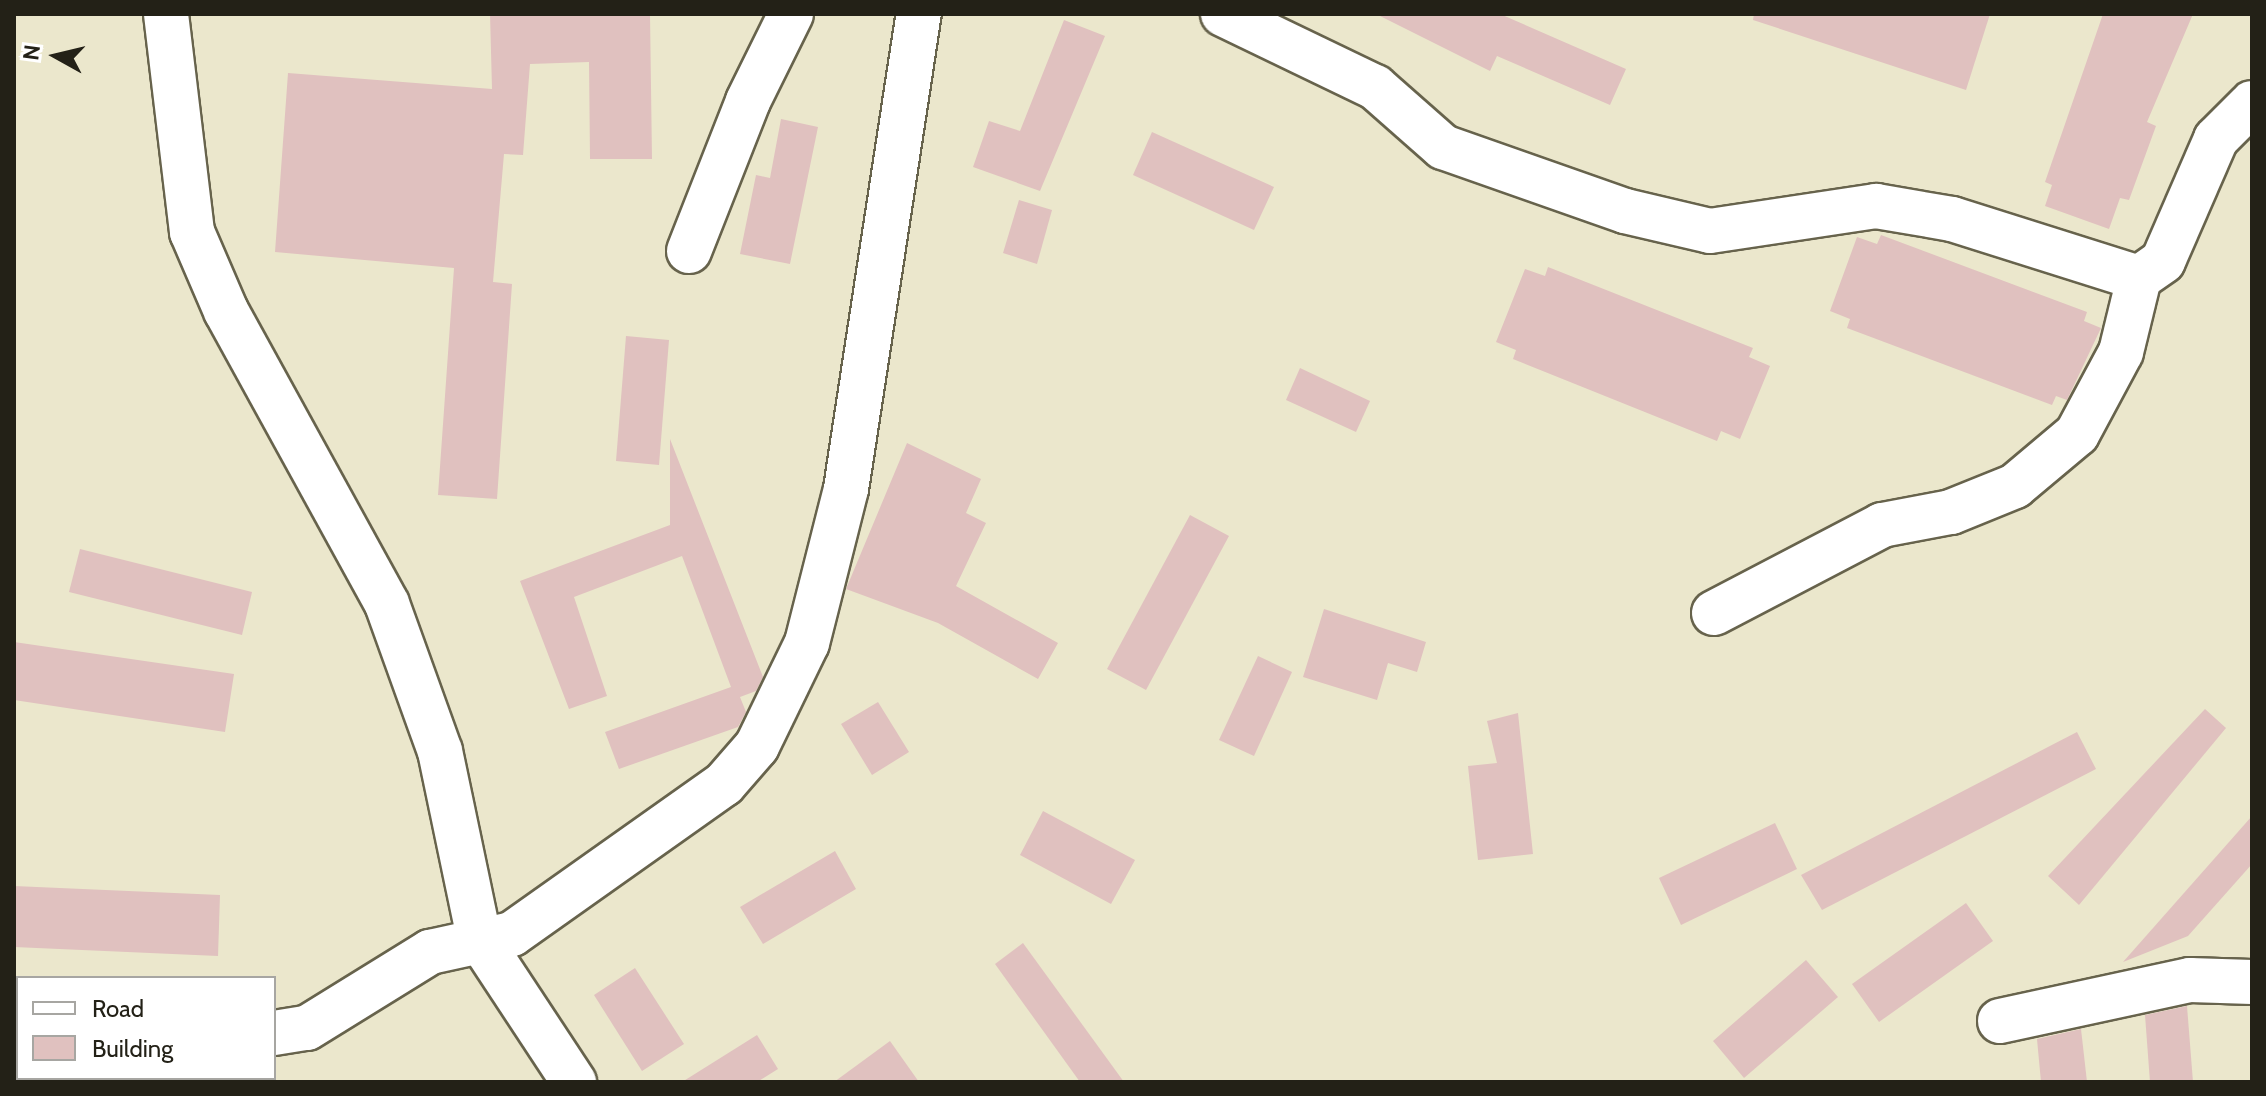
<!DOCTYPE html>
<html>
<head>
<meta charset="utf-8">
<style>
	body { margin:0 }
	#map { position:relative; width:2266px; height:1096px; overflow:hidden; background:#ebe7cc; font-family:Cabin,sans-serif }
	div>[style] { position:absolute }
	.building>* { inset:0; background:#e0c1bf }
	.roads { filter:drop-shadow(2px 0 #67634c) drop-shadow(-2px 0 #67634c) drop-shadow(0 2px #67634c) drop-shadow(0 -2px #67634c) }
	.minor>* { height:44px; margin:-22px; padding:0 22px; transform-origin:22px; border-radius:22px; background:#fff }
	span { translate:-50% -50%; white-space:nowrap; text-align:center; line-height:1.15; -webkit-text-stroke:6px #fff; paint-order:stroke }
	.frame { position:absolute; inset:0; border:16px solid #232117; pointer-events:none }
	.legend { position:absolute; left:16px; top:976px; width:260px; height:104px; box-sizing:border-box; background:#fff; border:2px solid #a7a6a2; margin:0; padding:10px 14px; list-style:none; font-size:24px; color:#232117 }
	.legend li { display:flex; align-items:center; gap:16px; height:40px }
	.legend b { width:40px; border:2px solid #a7a6a2 }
	.north { position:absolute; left:16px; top:16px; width:80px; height:80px; -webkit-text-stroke:6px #fff; paint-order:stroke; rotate:278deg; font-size:22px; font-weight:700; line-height:32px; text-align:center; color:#232117 }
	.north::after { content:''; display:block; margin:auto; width:28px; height:36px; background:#232117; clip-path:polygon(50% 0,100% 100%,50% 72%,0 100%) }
</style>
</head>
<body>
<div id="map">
	<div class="building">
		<i style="clip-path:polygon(490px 14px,650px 14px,652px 159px,590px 159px,589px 62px,530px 64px,523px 155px,504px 154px,493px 282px,512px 284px,497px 499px,438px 495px,454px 268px,275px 252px,288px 73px,492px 89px)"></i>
		<i style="clip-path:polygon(1376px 14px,1500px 14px,1626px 69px,1610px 105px,1497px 56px,1490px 71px)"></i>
		<i style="clip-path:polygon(1754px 14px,1990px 14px,1966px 90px,1753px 20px)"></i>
		<i style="clip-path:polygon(2103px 14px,2193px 14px,2147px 122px,2156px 126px,2129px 200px,2120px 198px,2109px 229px,2045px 206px,2052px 185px,2045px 182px)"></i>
		<i style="clip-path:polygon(1064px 20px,1105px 36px,1040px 191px,973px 167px,989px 121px,1020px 131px)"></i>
		<i style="clip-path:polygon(781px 119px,818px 127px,790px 264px,740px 254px,756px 175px,770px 178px)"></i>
		<i style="clip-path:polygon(1152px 132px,1274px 187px,1254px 230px,1133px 175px)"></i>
		<i style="clip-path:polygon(1019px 200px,1052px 210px,1037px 264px,1003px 253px)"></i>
		<i style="clip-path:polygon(1881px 235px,2087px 312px,2084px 321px,2101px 328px,2067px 400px,2056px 396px,2052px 405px,1847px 328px,1850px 319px,1830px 311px,1857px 237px,1877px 244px)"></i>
		<i style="clip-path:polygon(1548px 267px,1753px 348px,1749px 357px,1770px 366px,1740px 439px,1721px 431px,1717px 441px,1513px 359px,1516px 350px,1496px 342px,1525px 269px,1545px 276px)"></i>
		<i style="clip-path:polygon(626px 336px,669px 340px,659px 465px,616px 461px)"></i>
		<i style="clip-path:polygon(1300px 368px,1370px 401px,1356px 432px,1286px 400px)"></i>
		<i style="clip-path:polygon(670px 439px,763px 677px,756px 691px,740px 697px,746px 712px,738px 727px,619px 769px,605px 732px,731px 687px,682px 556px,574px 597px,607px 696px,569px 709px,520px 581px,670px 525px)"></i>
		<i style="clip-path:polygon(907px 443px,981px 479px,966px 513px,986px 523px,956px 586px,1058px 643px,1038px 679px,938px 623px,846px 589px)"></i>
		<i style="clip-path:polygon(1190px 515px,1229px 536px,1146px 690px,1107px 669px)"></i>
		<i style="clip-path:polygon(80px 549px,252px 592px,242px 635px,69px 592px)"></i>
		<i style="clip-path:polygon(1324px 609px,1426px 642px,1417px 672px,1388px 663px,1377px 700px,1303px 677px)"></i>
		<i style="clip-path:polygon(14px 642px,234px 674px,225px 732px,14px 700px)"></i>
		<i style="clip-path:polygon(1258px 656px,1292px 672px,1254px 756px,1219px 740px)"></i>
		<i style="clip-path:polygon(878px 702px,909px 752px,872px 775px,841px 724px)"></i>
		<i style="clip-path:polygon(2205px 709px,2226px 728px,2079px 905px,2048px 876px)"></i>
		<i style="clip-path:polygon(1518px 713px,1533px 854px,1478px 860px,1468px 766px,1497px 763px,1487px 721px)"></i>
		<i style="clip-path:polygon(2077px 732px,2096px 769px,1822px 910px,1801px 875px)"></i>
		<i style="clip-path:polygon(1043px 811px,1135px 860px,1111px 904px,1020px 855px)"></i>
		<i style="clip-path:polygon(2252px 816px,2252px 864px,2188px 936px,2123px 962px)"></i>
		<i style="clip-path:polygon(1775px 823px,1797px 869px,1681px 925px,1659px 878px)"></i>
		<i style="clip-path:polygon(835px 851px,856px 889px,763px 944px,740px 907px)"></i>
		<i style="clip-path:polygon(14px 886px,220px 895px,218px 956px,14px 947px)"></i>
		<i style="clip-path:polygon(1966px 903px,1993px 941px,1879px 1022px,1852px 984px)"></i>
		<i style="clip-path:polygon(1023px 943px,1124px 1082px,1080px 1082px,995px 964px)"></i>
		<i style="clip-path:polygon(1806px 960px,1838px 997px,1744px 1078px,1713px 1041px)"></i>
		<i style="clip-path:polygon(635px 968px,684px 1044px,642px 1071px,594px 995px)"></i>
		<i style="clip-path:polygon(2187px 1006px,2193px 1082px,2150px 1082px,2145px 1015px)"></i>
		<i style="clip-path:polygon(2081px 1029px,2087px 1082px,2041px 1082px,2037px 1039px)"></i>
		<i style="clip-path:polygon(757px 1035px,778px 1069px,757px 1082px,682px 1082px)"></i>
		<i style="clip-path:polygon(890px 1041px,919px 1082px,834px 1082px)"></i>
	</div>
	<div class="roads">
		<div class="minor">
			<i style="left:166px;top:14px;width:220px;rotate:83.2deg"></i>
			<i style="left:192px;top:232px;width:86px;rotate:66.7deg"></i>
			<i style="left:226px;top:311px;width:334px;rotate:61.2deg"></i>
			<i style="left:387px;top:604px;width:156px;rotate:70.2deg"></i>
			<i style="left:440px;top:751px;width:191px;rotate:78.2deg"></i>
			<i style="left:479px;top:938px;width:173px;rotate:56.6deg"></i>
			<i style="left:1223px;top:14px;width:169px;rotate:25.7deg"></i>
			<i style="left:1375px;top:87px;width:91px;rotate:41.4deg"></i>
			<i style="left:1443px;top:147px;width:193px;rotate:19.4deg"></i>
			<i style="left:1625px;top:211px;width:87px;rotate:13.2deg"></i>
			<i style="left:1710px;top:231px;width:168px;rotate:-8.6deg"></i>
			<i style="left:1876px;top:206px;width:77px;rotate:9.7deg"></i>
			<i style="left:1952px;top:219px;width:196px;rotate:17.5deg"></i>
			<i style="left:2139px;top:278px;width:29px;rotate:-35deg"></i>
			<i style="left:2163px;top:261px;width:133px;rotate:-66.5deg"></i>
			<i style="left:2216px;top:139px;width:51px;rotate:-45deg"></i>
			<i style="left:689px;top:251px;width:161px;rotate:-68.5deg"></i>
			<i style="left:748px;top:101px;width:97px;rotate:-63.7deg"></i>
			<i style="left:1714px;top:613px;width:190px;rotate:-27.6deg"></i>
			<i style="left:1882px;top:525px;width:70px;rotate:-10.7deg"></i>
			<i style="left:1951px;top:512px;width:69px;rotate:-22.1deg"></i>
			<i style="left:2015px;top:486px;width:81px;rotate:-40deg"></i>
			<i style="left:2077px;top:434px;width:93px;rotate:-61.8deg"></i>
			<i style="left:2121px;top:352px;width:76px;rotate:-76.3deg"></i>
			<i style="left:2000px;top:1021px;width:194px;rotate:-12.2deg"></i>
			<i style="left:2190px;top:980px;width:62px;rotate:1.8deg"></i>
			<i style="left:274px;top:1033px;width:33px;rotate:-9deg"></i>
			<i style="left:307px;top:1028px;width:145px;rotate:-31.7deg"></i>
			<i style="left:430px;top:952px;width:84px;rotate:-12.4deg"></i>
			<i style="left:512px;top:934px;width:260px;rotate:-35.3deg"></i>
			<i style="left:724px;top:784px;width:50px;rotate:-49deg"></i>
			<i style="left:757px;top:746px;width:114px;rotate:-64.1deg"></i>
			<i style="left:807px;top:643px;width:159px;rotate:-75.8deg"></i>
			<i style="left:846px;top:489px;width:481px;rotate:-81.3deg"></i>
			<i style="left:14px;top:1041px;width:4px"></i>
		</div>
	</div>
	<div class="frame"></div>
	<ul class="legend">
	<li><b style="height:10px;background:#fff"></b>Road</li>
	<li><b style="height:22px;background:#e0c1bf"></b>Building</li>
	</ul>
	<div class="north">N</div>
</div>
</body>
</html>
